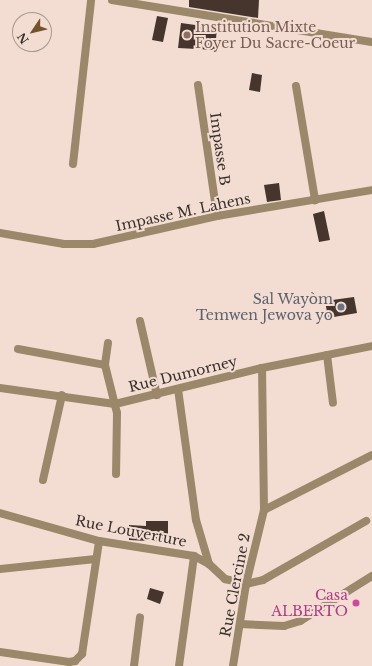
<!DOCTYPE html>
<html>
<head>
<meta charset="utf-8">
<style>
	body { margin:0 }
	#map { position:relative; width:372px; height:666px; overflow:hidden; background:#f3ddd2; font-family:"Libre Baskerville",serif }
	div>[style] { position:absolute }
	.building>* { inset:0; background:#45352c }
	.street>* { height:8px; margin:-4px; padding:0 4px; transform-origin:4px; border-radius:4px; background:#9b8769 }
	.dots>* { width:11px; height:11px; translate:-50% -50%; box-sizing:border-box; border:2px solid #f3ddd2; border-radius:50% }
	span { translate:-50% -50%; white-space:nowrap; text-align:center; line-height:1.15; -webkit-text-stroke:4px #f3ddd2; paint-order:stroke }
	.education-label { font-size:14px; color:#785e54 }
	.left { translate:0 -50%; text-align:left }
	.street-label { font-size:14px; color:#38302c }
	.worship-label { font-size:14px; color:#5b616d }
	.right { translate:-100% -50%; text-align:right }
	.hotel-label { font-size:14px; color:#b23c85 }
	.north { position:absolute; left:12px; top:12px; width:40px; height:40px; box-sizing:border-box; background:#f3ddd2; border:1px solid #a89890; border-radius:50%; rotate:235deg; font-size:11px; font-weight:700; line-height:16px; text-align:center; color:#38302c }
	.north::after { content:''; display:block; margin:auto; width:14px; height:18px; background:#74532a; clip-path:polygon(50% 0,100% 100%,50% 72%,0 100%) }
</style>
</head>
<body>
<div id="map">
	<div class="building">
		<i style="clip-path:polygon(189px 0,259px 0,258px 18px,189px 7px)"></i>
		<i style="clip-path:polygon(157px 16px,168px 18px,163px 42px,152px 40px)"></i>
		<i style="clip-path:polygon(181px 23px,217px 28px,215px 50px,178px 48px)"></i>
		<i style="clip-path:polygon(252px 73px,262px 75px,260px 92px,249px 90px)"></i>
		<i style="clip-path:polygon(279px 183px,281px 200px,267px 202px,264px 185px)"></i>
		<i style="clip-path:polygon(324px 211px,330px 240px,319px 242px,313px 214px)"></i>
		<i style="clip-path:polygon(354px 297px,357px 313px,328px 318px,325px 301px)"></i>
		<i style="clip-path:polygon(146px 521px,168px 521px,168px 542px,129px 540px,129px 525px,146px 526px)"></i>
		<i style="clip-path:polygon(150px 588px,164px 592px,160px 604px,147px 599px)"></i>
	</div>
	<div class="street">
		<i style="left:112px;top:0;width:263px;rotate:9.2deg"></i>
		<i style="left:198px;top:85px;width:132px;rotate:81.7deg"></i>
		<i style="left:296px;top:86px;width:116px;rotate:80.5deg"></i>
		<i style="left:73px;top:164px;width:165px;rotate:-83.7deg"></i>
		<i style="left:0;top:233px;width:65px;rotate:9.8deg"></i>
		<i style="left:64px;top:244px;width:29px"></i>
		<i style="left:93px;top:244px;width:127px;rotate:-12.7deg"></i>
		<i style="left:217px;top:216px;width:157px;rotate:-9.5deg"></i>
		<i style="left:140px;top:321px;width:76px;rotate:77.1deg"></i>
		<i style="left:108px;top:343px;width:22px;rotate:98deg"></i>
		<i style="left:105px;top:365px;width:49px;rotate:76deg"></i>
		<i style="left:117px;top:413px;width:61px;rotate:90.9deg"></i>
		<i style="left:18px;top:349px;width:88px;rotate:10.4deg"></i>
		<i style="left:327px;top:355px;width:48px;rotate:82.9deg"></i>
		<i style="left:0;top:388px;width:116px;rotate:7.9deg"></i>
		<i style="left:115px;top:404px;width:151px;rotate:-13.8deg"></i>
		<i style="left:262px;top:368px;width:112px;rotate:-11.3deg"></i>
		<i style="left:178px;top:389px;width:132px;rotate:82.2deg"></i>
		<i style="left:196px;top:520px;width:46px;rotate:73.5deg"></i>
		<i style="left:209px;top:564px;width:22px;rotate:43deg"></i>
		<i style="left:225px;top:579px;width:22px;rotate:13deg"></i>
		<i style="left:246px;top:584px;width:17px;rotate:-13deg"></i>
		<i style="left:263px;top:580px;width:119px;rotate:-29.8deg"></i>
		<i style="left:43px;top:480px;width:87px;rotate:-77.4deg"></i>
		<i style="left:264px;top:510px;width:121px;rotate:-27deg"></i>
		<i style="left:0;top:513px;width:103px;rotate:15.8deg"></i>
		<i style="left:99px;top:541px;width:96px;rotate:9deg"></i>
		<i style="left:194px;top:556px;width:17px;rotate:28deg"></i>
		<i style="left:0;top:569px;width:96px;rotate:-6deg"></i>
		<i style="left:240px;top:624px;width:44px;rotate:2.6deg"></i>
		<i style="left:284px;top:626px;width:17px;rotate:-17deg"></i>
		<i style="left:300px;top:621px;width:85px;rotate:-32deg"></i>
		<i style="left:0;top:652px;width:70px;rotate:8.2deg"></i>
		<i style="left:69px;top:662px;width:6px;rotate:-9deg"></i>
		<i style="left:75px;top:661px;width:10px;rotate:-45deg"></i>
		<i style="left:82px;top:654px;width:114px;rotate:-81.4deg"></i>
		<i style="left:134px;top:666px;width:49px;rotate:-83deg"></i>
		<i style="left:179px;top:666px;width:111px;rotate:-82.2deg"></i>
		<i style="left:233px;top:666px;width:83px;rotate:-81deg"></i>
		<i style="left:246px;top:584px;width:76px;rotate:-76.3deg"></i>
		<i style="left:264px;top:510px;width:142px;rotate:-90.8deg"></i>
	</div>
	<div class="dots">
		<i style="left:187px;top:35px;background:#8d6e63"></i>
		<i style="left:341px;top:307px;background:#6b7280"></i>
		<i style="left:356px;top:603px;background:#d1479c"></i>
	</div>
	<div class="education-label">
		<span class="left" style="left:195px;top:35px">Institution Mixte<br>Foyer Du Sacre-Coeur</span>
	</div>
	<div class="street-label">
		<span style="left:220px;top:149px;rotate:82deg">Impasse B</span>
		<span style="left:183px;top:212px;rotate:-12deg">Impasse M. Lahens</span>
		<span style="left:183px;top:374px;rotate:-14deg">Rue Dumorney</span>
		<span style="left:131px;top:531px;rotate:11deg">Rue Louverture</span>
		<span style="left:235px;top:585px;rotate:-79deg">Rue Clercine 2</span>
	</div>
	<div class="worship-label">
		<span class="right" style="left:333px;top:307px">Sal Wayòm<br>Temwen Jewova yo</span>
	</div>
	<div class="hotel-label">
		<span class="right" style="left:348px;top:603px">Casa<br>ALBERTO</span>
	</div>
	<div class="north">N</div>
</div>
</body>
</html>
